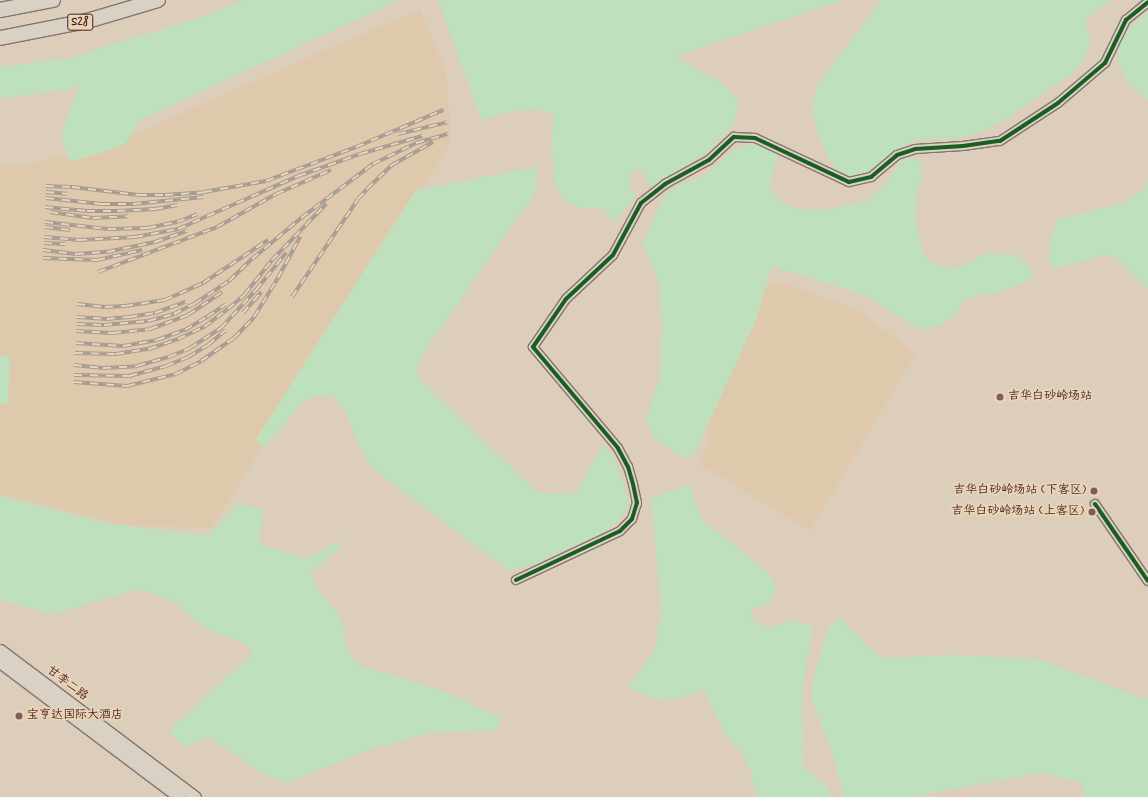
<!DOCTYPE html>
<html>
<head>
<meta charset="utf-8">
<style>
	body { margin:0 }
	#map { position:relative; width:1148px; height:797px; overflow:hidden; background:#dccebb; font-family:Mynerve,"LXGW WenKai TC",sans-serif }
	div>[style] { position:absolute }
	.built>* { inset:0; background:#dfc9ad }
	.green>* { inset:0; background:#bee0bc }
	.roads { filter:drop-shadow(1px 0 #84756f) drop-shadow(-1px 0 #84756f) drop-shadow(0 1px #84756f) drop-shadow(0 -1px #84756f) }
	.minor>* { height:8px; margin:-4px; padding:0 4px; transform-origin:4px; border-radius:4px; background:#d9d1c4 }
	.secondary>* { height:11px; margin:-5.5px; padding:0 5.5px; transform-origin:5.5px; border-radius:5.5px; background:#d9d1c4 }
	.motorway>* { height:14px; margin:-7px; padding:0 7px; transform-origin:7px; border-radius:7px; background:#d9d1c4 }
	.rail>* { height:4px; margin-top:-2px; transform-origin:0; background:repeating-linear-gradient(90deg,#ead6b4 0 8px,#a59a93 0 16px); box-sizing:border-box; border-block:1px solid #a59a93 }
	.cycleway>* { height:4px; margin:-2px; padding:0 2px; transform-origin:2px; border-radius:2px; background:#1b5e20 }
	.dots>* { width:11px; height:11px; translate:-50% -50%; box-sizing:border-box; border:2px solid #ead6b4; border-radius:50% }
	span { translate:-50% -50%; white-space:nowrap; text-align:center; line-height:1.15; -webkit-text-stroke:3.5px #ead6b4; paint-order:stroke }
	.shield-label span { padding:1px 3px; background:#ead6b4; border:1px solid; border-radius:3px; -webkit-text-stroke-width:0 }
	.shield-label { font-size:11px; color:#4a1f2b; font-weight:700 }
	.poi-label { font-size:12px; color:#4a1f2b }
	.left { translate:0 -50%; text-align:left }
	.right { translate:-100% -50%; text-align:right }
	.street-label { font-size:12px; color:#4a1f2b }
</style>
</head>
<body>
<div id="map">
	<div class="built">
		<i style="clip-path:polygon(420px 9px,446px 70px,451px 142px,212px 528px,125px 525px,0 494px,0 165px,18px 166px,61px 156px,136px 133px)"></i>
		<i style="clip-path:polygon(786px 284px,856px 309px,916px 353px,810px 531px,698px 463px,708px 444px,709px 423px,756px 320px,767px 286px)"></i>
	</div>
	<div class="green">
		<i style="clip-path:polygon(244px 0,399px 0,140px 120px,125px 144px,95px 155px,69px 161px,62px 138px,66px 119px,80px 87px,0 99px,0 67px,70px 58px,204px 16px)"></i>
		<i style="clip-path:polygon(437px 0,843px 0,676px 56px,728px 88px,738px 103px,735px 123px,709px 151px,651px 187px,640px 169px,631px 172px,629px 186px,636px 198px,614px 222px,604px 208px,582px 208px,564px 200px,555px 184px,551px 146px,554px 114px,534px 109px,502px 113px,481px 120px,441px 7px)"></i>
		<i style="clip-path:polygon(881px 0,1111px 0,1085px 20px,1089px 31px,1090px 44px,1084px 58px,1071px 74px,1005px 120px,978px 133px,955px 139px,918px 140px,898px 149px,868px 171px,851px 177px,833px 167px,820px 140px,812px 111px,816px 87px)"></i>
		<i style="clip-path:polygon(1148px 11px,1148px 101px,1124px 77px,1118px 61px,1118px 46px,1124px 33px)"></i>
		<i style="clip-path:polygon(754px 144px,777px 154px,769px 186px,779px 201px,794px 209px,826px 210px,866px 201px,884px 186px,898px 164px,908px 157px,919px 160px,922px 172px,917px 194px,915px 219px,924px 256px,934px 264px,956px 268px,973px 261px,983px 253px,1016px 255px,1030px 266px,1033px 279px,1004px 291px,966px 298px,955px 315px,940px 325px,920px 329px,864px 295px,772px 266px,756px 320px,693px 456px,681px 457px,652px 436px,647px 419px,660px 377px,662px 322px,658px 278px,643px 243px,666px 193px,681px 184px,705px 175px,734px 148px)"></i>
		<i style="clip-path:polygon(538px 167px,536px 191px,423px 354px,416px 368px,422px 382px,537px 492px,550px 494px,576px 493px,603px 445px,614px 457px,627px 497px,628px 507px,620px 520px,604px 532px,534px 564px,508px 570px,371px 467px,363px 453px,343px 407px,332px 396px,316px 396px,304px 401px,264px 448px,256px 439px,416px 190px)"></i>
		<i style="clip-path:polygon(1148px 175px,1148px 289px,1116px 257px,1103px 255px,1055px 269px,1048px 260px,1049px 250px,1053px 231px,1058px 219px,1124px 203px,1146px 187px)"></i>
		<i style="clip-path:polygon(0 356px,10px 357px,8px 404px,0 403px)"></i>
		<i style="clip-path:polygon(687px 485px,694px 494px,695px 507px,706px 523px,768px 572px,775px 585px,775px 593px,769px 604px,751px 609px,752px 621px,768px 627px,792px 621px,813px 625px,802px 687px,803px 766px,825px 784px,832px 797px,756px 797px,751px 771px,740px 750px,723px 731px,704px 689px,680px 698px,657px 700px,628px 687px,657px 646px,657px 632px,662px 616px,651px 499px)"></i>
		<i style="clip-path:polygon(0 496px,109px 524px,209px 535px,237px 503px,264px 511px,258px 543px,305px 559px,340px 541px,342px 546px,310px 573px,316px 588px,330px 603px,343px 624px,346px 650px,360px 666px,438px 689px,500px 717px,497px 730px,430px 733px,364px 751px,288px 783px,263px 774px,208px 737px,184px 748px,170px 730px,254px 652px,241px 642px,208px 630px,174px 601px,138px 589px,53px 614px,0 600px)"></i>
		<i style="clip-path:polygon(840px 619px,881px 658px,955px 655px,1038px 659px,1142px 698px,1148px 697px,1148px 797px,1085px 797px,1082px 783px,1042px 773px,925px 794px,926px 797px,844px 797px,832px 752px,811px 698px,815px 671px,829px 625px)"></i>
	</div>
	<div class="roads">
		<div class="minor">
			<i style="left:1095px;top:504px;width:93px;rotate:55.5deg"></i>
			<i style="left:516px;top:580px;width:115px;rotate:-25.2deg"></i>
			<i style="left:620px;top:531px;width:17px;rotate:-45deg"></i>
			<i style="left:632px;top:519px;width:17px;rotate:-73deg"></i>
			<i style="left:637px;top:503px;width:19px;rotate:-102deg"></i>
			<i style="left:633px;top:484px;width:18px;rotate:-106deg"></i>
			<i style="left:628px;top:467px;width:21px;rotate:-118deg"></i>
			<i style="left:618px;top:448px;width:132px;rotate:-130.1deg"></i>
			<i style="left:533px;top:347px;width:58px;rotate:-55.5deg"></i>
			<i style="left:566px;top:299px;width:64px;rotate:-43.1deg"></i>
			<i style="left:613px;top:255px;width:59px;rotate:-61.7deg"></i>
			<i style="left:641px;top:203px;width:31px;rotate:-38deg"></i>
			<i style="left:665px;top:184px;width:50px;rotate:-28.6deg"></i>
			<i style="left:709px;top:160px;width:34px;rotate:-43deg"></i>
			<i style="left:734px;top:137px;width:21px;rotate:3deg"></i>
			<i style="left:755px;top:138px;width:104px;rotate:25.1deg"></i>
			<i style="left:849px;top:182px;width:23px;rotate:-13deg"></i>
			<i style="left:871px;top:177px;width:34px;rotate:-40deg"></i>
			<i style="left:897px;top:155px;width:19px;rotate:-18deg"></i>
			<i style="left:915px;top:149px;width:48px;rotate:-3.6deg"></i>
			<i style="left:963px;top:146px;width:37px;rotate:-8deg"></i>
			<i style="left:1000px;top:141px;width:69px;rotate:-33.2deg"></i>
			<i style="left:1058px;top:103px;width:62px;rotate:-40.4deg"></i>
			<i style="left:1105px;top:63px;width:48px;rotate:-64deg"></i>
			<i style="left:1126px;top:20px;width:28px;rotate:-39deg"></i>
		</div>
		<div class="secondary">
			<i style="left:0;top:650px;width:244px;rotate:37deg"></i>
			<i style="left:0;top:662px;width:224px;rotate:37deg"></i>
		</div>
		<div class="motorway">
			<i style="left:0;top:10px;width:54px;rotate:-10.7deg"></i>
			<i style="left:0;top:38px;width:89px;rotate:-11.1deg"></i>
			<i style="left:87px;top:21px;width:74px;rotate:-16.5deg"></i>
		</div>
	</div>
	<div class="rail">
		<i style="left:398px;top:134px;width:51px;rotate:-13.5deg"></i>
		<i style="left:46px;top:186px;width:26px;rotate:2deg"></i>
		<i style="left:72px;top:187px;width:67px;rotate:6.8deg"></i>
		<i style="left:139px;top:195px;width:26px"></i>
		<i style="left:165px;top:195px;width:39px;rotate:-4deg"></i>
		<i style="left:204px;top:192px;width:63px;rotate:-10.1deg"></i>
		<i style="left:266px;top:181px;width:96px;rotate:-20.7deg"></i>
		<i style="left:356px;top:147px;width:95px;rotate:-23deg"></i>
		<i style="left:46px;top:192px;width:21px;rotate:5deg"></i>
		<i style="left:46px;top:198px;width:56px;rotate:6.1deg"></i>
		<i style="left:102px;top:204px;width:31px"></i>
		<i style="left:133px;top:204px;width:71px;rotate:-5.6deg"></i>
		<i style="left:45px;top:207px;width:42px;rotate:5.4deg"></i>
		<i style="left:87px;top:211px;width:30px"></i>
		<i style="left:117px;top:211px;width:38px;rotate:-3deg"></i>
		<i style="left:155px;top:209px;width:23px;rotate:-10deg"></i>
		<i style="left:50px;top:212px;width:43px;rotate:7.9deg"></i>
		<i style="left:93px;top:218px;width:35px;rotate:-3deg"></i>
		<i style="left:45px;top:222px;width:63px;rotate:6.3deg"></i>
		<i style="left:108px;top:229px;width:40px;rotate:-1.4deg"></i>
		<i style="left:148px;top:228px;width:30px;rotate:-12deg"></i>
		<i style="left:177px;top:222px;width:22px;rotate:-21deg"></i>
		<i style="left:45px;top:227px;width:25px;rotate:7deg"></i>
		<i style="left:44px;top:237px;width:35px;rotate:5deg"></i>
		<i style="left:79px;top:240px;width:56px;rotate:-3.1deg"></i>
		<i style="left:135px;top:237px;width:44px;rotate:-10.5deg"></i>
		<i style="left:178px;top:229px;width:131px;rotate:-23.8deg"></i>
		<i style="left:298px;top:176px;width:66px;rotate:-19.5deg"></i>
		<i style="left:360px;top:154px;width:65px;rotate:-16.2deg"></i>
		<i style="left:44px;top:243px;width:21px;rotate:3deg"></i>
		<i style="left:43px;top:250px;width:33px;rotate:7deg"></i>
		<i style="left:76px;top:254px;width:31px;rotate:-4deg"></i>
		<i style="left:107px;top:252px;width:49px;rotate:-11.8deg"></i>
		<i style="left:155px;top:242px;width:34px;rotate:-19deg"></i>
		<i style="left:43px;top:258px;width:54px;rotate:2.1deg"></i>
		<i style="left:97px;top:260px;width:46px;rotate:-12.5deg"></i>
		<i style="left:98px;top:272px;width:127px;rotate:-20.7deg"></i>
		<i style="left:217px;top:227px;width:68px;rotate:-29.2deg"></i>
		<i style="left:276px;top:194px;width:60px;rotate:-23.6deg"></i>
		<i style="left:292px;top:297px;width:118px;rotate:-56deg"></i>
		<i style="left:358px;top:199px;width:13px;rotate:-48deg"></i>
		<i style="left:367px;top:189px;width:35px;rotate:-44deg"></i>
		<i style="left:392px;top:165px;width:47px;rotate:-29.3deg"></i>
		<i style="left:77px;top:304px;width:28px;rotate:6deg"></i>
		<i style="left:105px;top:307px;width:20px;rotate:-3deg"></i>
		<i style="left:125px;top:306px;width:40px;rotate:-8.5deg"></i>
		<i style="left:165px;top:300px;width:42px;rotate:-24.1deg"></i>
		<i style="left:203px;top:283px;width:78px;rotate:-33.5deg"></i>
		<i style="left:243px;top:313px;width:28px;rotate:-49deg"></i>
		<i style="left:77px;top:317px;width:30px;rotate:4deg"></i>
		<i style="left:107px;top:319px;width:22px;rotate:-5deg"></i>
		<i style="left:129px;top:317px;width:26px;rotate:-9deg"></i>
		<i style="left:155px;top:313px;width:33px;rotate:-20deg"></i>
		<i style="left:77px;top:324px;width:27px;rotate:2deg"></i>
		<i style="left:104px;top:325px;width:44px;rotate:-5.2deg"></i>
		<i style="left:148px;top:321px;width:27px;rotate:-15deg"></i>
		<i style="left:174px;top:314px;width:22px;rotate:-27deg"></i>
		<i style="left:194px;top:304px;width:42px;rotate:-33.3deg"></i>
		<i style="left:229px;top:281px;width:32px;rotate:-44deg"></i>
		<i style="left:252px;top:259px;width:64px;rotate:-39.9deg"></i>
		<i style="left:301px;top:218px;width:90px;rotate:-36.9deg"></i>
		<i style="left:373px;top:164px;width:48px;rotate:-26deg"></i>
		<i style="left:416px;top:143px;width:33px;rotate:-16deg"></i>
		<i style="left:76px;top:331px;width:37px;rotate:3deg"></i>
		<i style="left:113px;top:333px;width:37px;rotate:-6deg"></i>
		<i style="left:150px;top:329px;width:40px;rotate:-20.2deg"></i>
		<i style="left:188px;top:315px;width:41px;rotate:-34.1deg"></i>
		<i style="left:76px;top:343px;width:47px;rotate:3.7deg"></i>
		<i style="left:123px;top:346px;width:35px;rotate:-10deg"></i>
		<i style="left:157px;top:340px;width:30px;rotate:-20deg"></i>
		<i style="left:185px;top:330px;width:26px;rotate:-31deg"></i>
		<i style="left:207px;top:317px;width:23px;rotate:-34deg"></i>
		<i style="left:75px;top:353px;width:41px;rotate:1.4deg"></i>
		<i style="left:116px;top:354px;width:33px;rotate:-9deg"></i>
		<i style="left:149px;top:349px;width:31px;rotate:-19deg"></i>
		<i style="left:178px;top:339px;width:29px;rotate:-25deg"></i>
		<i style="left:204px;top:327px;width:30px;rotate:-37deg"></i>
		<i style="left:228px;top:309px;width:23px;rotate:-41deg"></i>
		<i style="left:245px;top:294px;width:43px;rotate:-51.5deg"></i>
		<i style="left:272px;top:260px;width:78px;rotate:-46deg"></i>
		<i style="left:74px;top:365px;width:29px;rotate:6deg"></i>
		<i style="left:103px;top:368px;width:34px;rotate:-3deg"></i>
		<i style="left:137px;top:366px;width:33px;rotate:-16deg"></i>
		<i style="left:169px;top:357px;width:23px;rotate:-23deg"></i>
		<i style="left:190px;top:348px;width:37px;rotate:-33deg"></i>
		<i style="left:221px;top:328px;width:52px;rotate:-47.4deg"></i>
		<i style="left:256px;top:290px;width:48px;rotate:-51deg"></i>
		<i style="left:74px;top:375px;width:55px;rotate:1deg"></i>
		<i style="left:129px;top:376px;width:38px;rotate:-15deg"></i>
		<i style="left:166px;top:366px;width:24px;rotate:-22deg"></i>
		<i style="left:188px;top:357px;width:23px;rotate:-31deg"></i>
		<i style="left:208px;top:345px;width:23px;rotate:-40deg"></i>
		<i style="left:74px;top:382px;width:53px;rotate:4.3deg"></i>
		<i style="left:127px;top:386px;width:50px;rotate:-13.8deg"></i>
		<i style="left:176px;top:374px;width:28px;rotate:-27deg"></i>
		<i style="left:201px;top:361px;width:40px;rotate:-34.9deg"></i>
		<i style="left:234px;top:338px;width:29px;rotate:-46deg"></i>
		<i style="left:254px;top:317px;width:46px;rotate:-58.4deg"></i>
		<i style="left:278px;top:278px;width:47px;rotate:-61.8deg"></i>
	</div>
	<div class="cycleway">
		<i style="left:1095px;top:504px;width:93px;rotate:55.5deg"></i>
		<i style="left:516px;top:580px;width:115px;rotate:-25.2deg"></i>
		<i style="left:620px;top:531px;width:17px;rotate:-45deg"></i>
		<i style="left:632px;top:519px;width:17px;rotate:-73deg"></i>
		<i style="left:637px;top:503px;width:19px;rotate:-102deg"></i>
		<i style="left:633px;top:484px;width:18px;rotate:-106deg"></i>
		<i style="left:628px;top:467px;width:21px;rotate:-118deg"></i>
		<i style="left:618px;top:448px;width:132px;rotate:-130.1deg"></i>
		<i style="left:533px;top:347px;width:58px;rotate:-55.5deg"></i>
		<i style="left:566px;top:299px;width:64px;rotate:-43.1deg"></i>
		<i style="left:613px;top:255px;width:59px;rotate:-61.7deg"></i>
		<i style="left:641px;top:203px;width:31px;rotate:-38deg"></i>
		<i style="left:665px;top:184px;width:50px;rotate:-28.6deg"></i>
		<i style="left:709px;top:160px;width:34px;rotate:-43deg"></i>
		<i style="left:734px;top:137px;width:21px;rotate:3deg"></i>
		<i style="left:755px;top:138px;width:104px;rotate:25.1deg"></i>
		<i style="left:849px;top:182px;width:23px;rotate:-13deg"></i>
		<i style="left:871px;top:177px;width:34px;rotate:-40deg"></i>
		<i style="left:897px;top:155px;width:19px;rotate:-18deg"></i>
		<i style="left:915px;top:149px;width:48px;rotate:-3.6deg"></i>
		<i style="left:963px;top:146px;width:37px;rotate:-8deg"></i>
		<i style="left:1000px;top:141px;width:69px;rotate:-33.2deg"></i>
		<i style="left:1058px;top:103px;width:62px;rotate:-40.4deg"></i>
		<i style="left:1105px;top:63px;width:48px;rotate:-64deg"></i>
		<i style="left:1126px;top:20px;width:28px;rotate:-39deg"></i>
	</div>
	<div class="dots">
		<i style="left:1000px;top:397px;background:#7d5c5d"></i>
		<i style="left:1094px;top:491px;background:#7d5c5d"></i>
		<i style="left:1092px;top:512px;background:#7d5c5d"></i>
		<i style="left:19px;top:716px;background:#7d5c5d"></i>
	</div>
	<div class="shield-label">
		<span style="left:80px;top:22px">S28</span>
	</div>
	<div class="poi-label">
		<span class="left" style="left:1008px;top:397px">吉华白砂岭场站</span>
		<span class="right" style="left:1086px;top:491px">吉华白砂岭场站 (下客区)</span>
		<span class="right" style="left:1084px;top:512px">吉华白砂岭场站 (上客区)</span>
		<span class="left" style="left:27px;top:716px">宝亨达国际大酒店</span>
	</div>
	<div class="street-label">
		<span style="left:67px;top:684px;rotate:37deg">甘李二路</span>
	</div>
</div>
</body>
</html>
